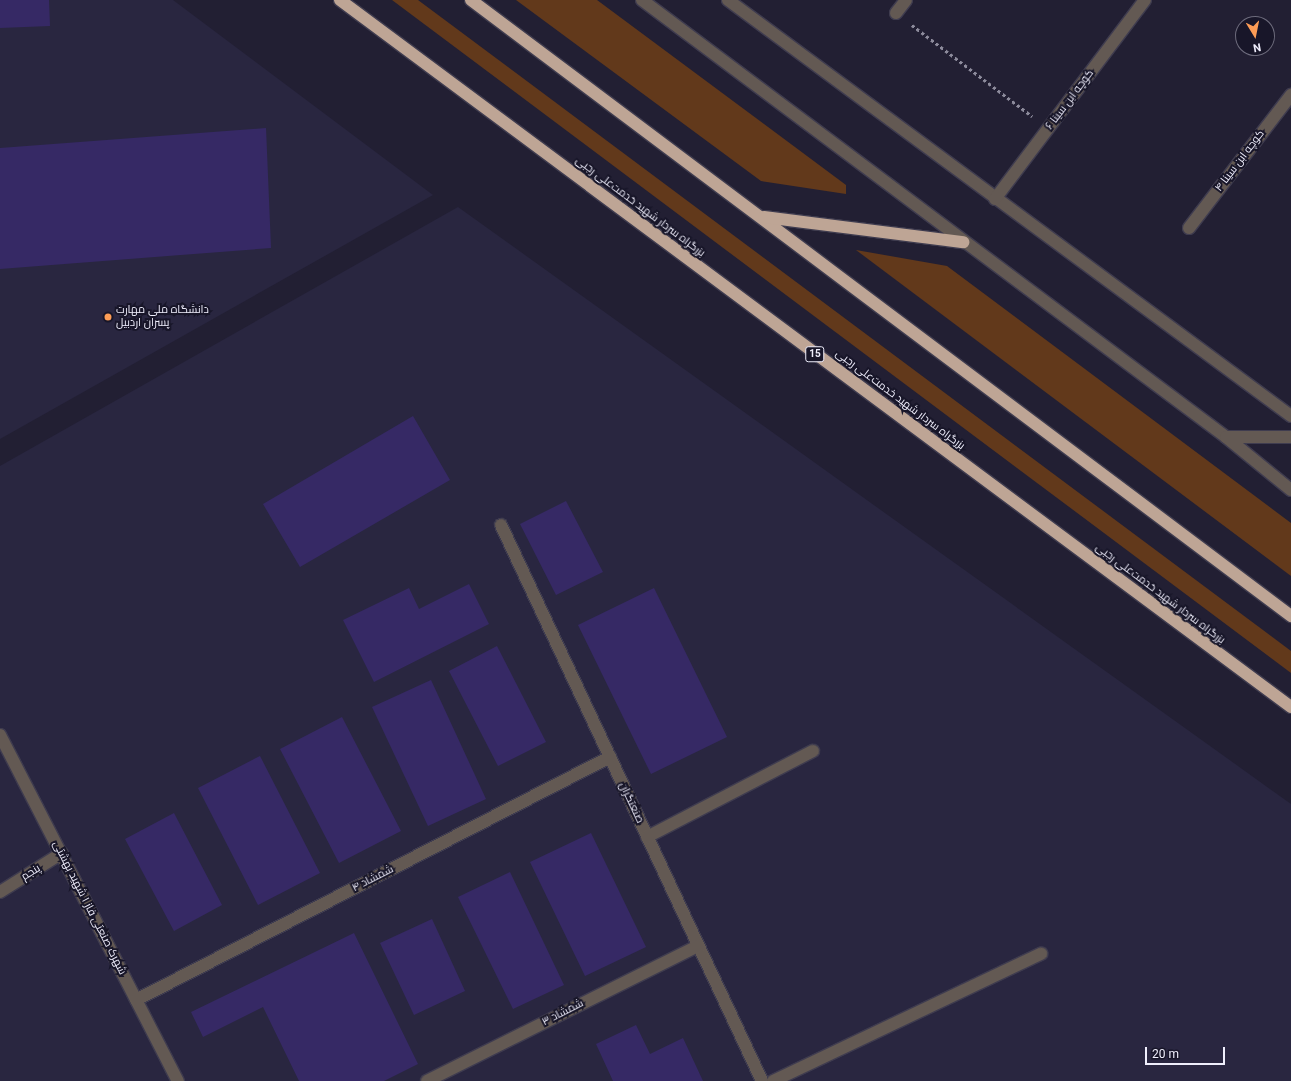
<!DOCTYPE html>
<html>
<head>
<meta charset="utf-8">
<style>
	body { margin:0 }
	#map { position:relative; width:1291px; height:1081px; overflow:hidden; background:#221f33; font-family:Roboto,Cairo,sans-serif }
	div>[style] { position:absolute }
	.built>* { inset:0; background:#292640 }
	.green>* { inset:0; background:#62391b }
	.building>* { inset:0; background:#362965 }
	.path>* { height:2.5px; margin-top:-1.25px; transform-origin:0; background:repeating-linear-gradient(90deg,#8d8b9c 0 3px,transparent 0 6px) }
	.roads { filter:drop-shadow(1px 0 #3f3c4f) drop-shadow(-1px 0 #3f3c4f) drop-shadow(0 1px #3f3c4f) drop-shadow(0 -1px #3f3c4f) }
	.minor>* { height:12px; margin:-6px; padding:0 6px; transform-origin:6px; border-radius:6px; background:#635953 }
	.highway>* { height:12px; margin:-6px; padding:0 6px; transform-origin:6px; border-radius:6px; background:#bea595 }
	.dots>* { width:11px; height:11px; translate:-50% -50%; box-sizing:border-box; border:2px solid #181629; border-radius:50% }
	span { translate:-50% -50%; white-space:nowrap; text-align:center; line-height:1.15; -webkit-text-stroke:4px #181629; paint-order:stroke }
	.shield-label span { padding:1px 3px; background:#181629; border:1px solid; border-radius:3px; -webkit-text-stroke-width:0 }
	.shield-label { font-size:10px; color:#efeefc; font-weight:700 }
	.street-label { font-size:11px; color:#efeefc }
	.poi-label { font-size:11px; color:#efeefc }
	.left { translate:0 -50%; text-align:left }
	.north { position:absolute; left:1235px; top:16px; width:40px; height:40px; box-sizing:border-box; background:#181629; border:1px solid #6e6c7d; border-radius:50%; rotate:170deg; font-size:11px; font-weight:700; line-height:16px; text-align:center; color:#efeefc }
	.north::after { content:''; display:block; margin:auto; width:14px; height:18px; background:#fd9c56; clip-path:polygon(50% 0,100% 100%,50% 72%,0 100%) }
	.scale { position:absolute; left:1145px; top:1047px; width:80px; height:18px; box-sizing:border-box; border:2px solid #efeefc; border-top:0; padding-left:5px; font-size:12px; line-height:14px; white-space:nowrap; color:#efeefc; -webkit-text-stroke:3px #181629; paint-order:stroke }
</style>
</head>
<body>
<div id="map">
	<div class="built">
		<i style="clip-path:polygon(0 0,173px 0,433px 195px,0 439px)"></i>
		<i style="clip-path:polygon(458px 207px,1291px 804px,1291px 1081px,0 1081px,0 466px)"></i>
	</div>
	<div class="green">
		<i style="clip-path:polygon(392px 0,418px 0,1291px 651px,1291px 673px)"></i>
		<i style="clip-path:polygon(516px 0,597px 0,846px 185px,846px 194px,761px 181px)"></i>
		<i style="clip-path:polygon(856px 250px,947px 266px,1291px 523px,1291px 576px)"></i>
	</div>
	<div class="building">
		<i style="clip-path:polygon(0 0,49px 0,50px 26px,0 28px)"></i>
		<i style="clip-path:polygon(266px 128px,271px 248px,0 269px,0 148px)"></i>
		<i style="clip-path:polygon(413px 416px,450px 480px,300px 567px,263px 504px)"></i>
		<i style="clip-path:polygon(566px 501px,603px 572px,556px 595px,520px 524px)"></i>
		<i style="clip-path:polygon(469px 584px,489px 624px,374px 682px,343px 620px,409px 588px,419px 609px)"></i>
		<i style="clip-path:polygon(654px 588px,727px 737px,651px 774px,578px 625px)"></i>
		<i style="clip-path:polygon(497px 646px,546px 742px,498px 766px,449px 671px)"></i>
		<i style="clip-path:polygon(431px 680px,486px 799px,428px 826px,372px 707px)"></i>
		<i style="clip-path:polygon(342px 717px,401px 831px,339px 863px,280px 749px)"></i>
		<i style="clip-path:polygon(260px 756px,320px 873px,258px 905px,198px 788px)"></i>
		<i style="clip-path:polygon(174px 813px,222px 905px,174px 931px,125px 839px)"></i>
		<i style="clip-path:polygon(591px 833px,646px 947px,585px 976px,530px 862px)"></i>
		<i style="clip-path:polygon(510px 872px,564px 985px,513px 1009px,458px 897px)"></i>
		<i style="clip-path:polygon(432px 919px,465px 991px,414px 1015px,380px 943px)"></i>
		<i style="clip-path:polygon(354px 933px,418px 1064px,384px 1081px,299px 1081px,263px 1007px,203px 1037px,191px 1012px)"></i>
		<i style="clip-path:polygon(636px 1025px,650px 1054px,683px 1038px,703px 1081px,613px 1081px,596px 1044px)"></i>
	</div>
	<div class="path">
		<i style="left:912px;top:25px;width:151px;rotate:37.2deg"></i>
	</div>
	<div class="roads">
		<div class="minor">
			<i style="left:642px;top:0;width:729px;rotate:36.81deg"></i>
			<i style="left:1226px;top:437px;width:84px;rotate:39.2deg"></i>
			<i style="left:728px;top:0;width:700px;rotate:36.46deg"></i>
			<i style="left:896px;top:13px;width:16px;rotate:-52deg"></i>
			<i style="left:995px;top:199px;width:249px;rotate:-53deg"></i>
			<i style="left:1189px;top:228px;width:168px;rotate:-52.5deg"></i>
			<i style="left:1226px;top:437px;width:65px"></i>
			<i style="left:501px;top:525px;width:614px;rotate:64.85deg"></i>
			<i style="left:0;top:735px;width:389px;rotate:62.8deg"></i>
			<i style="left:647px;top:837px;width:187px;rotate:-27.4deg"></i>
			<i style="left:0;top:892px;width:73px;rotate:-32.2deg"></i>
			<i style="left:136px;top:1000px;width:533px;rotate:-27.14deg"></i>
			<i style="left:427px;top:1081px;width:303px;rotate:-26.5deg"></i>
			<i style="left:773px;top:1081px;width:297px;rotate:-25.4deg"></i>
		</div>
		<div class="highway">
			<i style="left:340px;top:0;width:1185px;rotate:36.63deg"></i>
			<i style="left:471px;top:0;width:1026px;rotate:36.91deg"></i>
			<i style="left:764px;top:217px;width:201px;rotate:7.2deg"></i>
		</div>
	</div>
	<div class="dots">
		<i style="left:108px;top:317px;background:#fd9c56"></i>
	</div>
	<div class="shield-label">
		<span style="left:815px;top:354px">15</span>
	</div>
	<div class="street-label">
		<span style="left:1070px;top:100px;rotate:-53deg">کوچه ابن سینا ۶</span>
		<span style="left:1240px;top:161px;rotate:-53deg">کوچه ابن سینا ۴</span>
		<span style="left:640px;top:207px;rotate:37deg">بزرگراه سردار شهید خدمت‌علی رجبی</span>
		<span style="left:900px;top:400px;rotate:37deg">بزرگراه سردار شهید خدمت‌علی رجبی</span>
		<span style="left:1160px;top:594px;rotate:37deg">بزرگراه سردار شهید خدمت‌علی رجبی</span>
		<span style="left:631px;top:803px;rotate:65deg">صنعتگران</span>
		<span style="left:31px;top:873px;rotate:-32deg">پنجم</span>
		<span style="left:373px;top:879px;rotate:-27deg">شمشاد ۴</span>
		<span style="left:89px;top:908px;rotate:63deg">شهرک صنعتی فاز ۱ شهید بهشتی</span>
		<span style="left:563px;top:1013px;rotate:-27deg">شمشاد ۳</span>
	</div>
	<div class="poi-label">
		<span class="left" style="left:116px;top:317px">دانشگاه ملی مهارت<br>پسران اردبیل</span>
	</div>
	<div class="north">N</div>
	<div class="scale">20 m</div>
</div>
</body>
</html>
